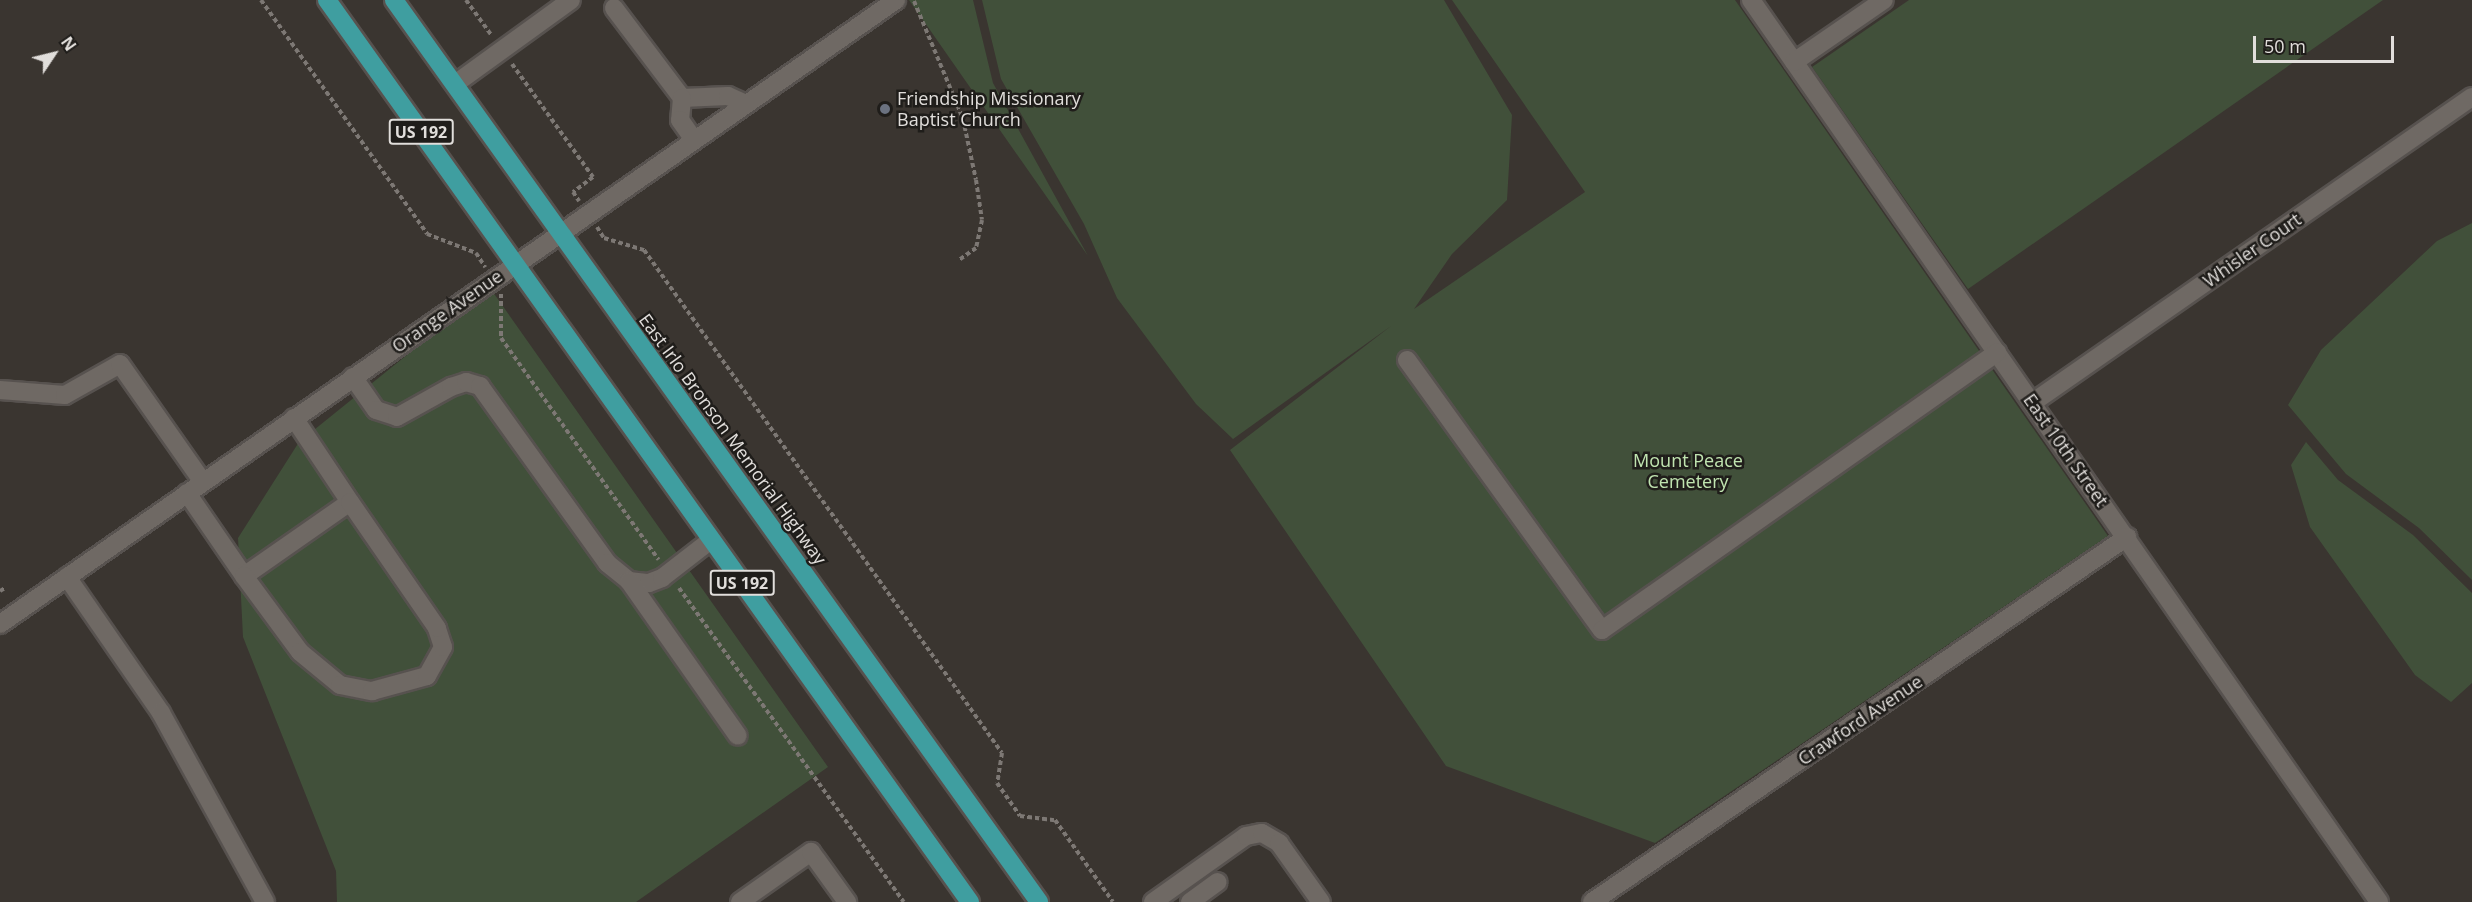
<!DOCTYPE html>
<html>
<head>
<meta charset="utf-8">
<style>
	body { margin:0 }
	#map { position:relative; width:2472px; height:902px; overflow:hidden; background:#3a3530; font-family:"Open Sans",sans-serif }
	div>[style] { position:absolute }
	.green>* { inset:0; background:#41503a }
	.path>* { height:4px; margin-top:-2px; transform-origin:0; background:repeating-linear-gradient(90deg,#7d7874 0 4.5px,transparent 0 7.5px) }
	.roads { filter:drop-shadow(2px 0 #57524f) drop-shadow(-2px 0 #57524f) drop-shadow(0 2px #57524f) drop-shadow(0 -2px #57524f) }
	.minor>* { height:18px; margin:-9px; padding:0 9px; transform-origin:9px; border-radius:9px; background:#6f6964 }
	.highway>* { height:18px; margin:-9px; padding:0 9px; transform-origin:9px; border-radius:9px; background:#3f9ea0 }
	.dots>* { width:16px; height:16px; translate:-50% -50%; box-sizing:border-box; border:3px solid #1f1d1a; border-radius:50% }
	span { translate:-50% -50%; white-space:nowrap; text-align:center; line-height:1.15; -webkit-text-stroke:5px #1f1d1a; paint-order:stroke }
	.shield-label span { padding:2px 4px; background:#1f1d1a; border:2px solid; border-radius:4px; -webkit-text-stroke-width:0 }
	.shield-label { font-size:16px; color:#e1dedb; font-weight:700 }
	.poi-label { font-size:18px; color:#e1dedb }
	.left { translate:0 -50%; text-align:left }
	.street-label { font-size:18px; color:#e1dedb }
	.park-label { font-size:18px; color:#c0e4b0 }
	.north { position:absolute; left:24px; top:24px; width:60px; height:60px; -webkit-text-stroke:4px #1f1d1a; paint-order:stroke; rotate:55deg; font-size:16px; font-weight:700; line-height:24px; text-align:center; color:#e1dedb }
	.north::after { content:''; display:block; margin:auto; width:21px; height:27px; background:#e1dedb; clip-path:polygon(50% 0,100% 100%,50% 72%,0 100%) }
	.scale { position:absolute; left:2253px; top:36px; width:141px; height:27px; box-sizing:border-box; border:3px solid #e1dedb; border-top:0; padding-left:8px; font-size:18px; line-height:21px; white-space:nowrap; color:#e1dedb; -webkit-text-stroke:4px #1f1d1a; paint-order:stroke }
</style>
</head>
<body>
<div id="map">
	<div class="green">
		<i style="clip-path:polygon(909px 0,973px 0,993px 83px,1088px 256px)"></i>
		<i style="clip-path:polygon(982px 0,1444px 0,1512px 115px,1507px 200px,1452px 254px,1414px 309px,1585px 192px,1452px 0,1735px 0,2108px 536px,1655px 843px,1446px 766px,1230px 450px,1391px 326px,1233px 439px,1196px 404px,1117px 298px,1084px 224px,1001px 79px)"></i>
		<i style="clip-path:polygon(1909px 0,2383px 0,1968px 289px,1812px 67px)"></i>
		<i style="clip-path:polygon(2472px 223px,2472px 580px,2419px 528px,2346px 474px,2288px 405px,2321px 350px,2437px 241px)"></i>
		<i style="clip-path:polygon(490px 288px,828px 767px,636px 902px,337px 902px,336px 871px,243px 637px,238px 538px,299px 442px)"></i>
		<i style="clip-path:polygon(2306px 442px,2338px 480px,2413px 535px,2472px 593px,2472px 683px,2451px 702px,2415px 675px,2310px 527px,2291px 465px)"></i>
	</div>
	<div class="path">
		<i style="left:261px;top:0;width:287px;rotate:54.6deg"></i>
		<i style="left:427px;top:234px;width:53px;rotate:21.2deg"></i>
		<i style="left:476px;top:253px;width:17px;rotate:57deg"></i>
		<i style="left:466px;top:0;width:44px;rotate:54.2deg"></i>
		<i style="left:914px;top:1px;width:128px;rotate:67.4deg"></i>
		<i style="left:963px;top:119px;width:62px;rotate:78deg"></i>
		<i style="left:976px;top:180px;width:40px;rotate:81.5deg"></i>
		<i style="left:982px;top:220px;width:29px;rotate:102deg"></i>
		<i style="left:976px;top:248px;width:21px;rotate:145deg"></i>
		<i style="left:512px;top:64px;width:139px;rotate:54.4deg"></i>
		<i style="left:593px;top:177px;width:25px;rotate:143deg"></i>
		<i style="left:573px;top:192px;width:11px;rotate:56deg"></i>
		<i style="left:597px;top:227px;width:13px;rotate:58deg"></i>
		<i style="left:604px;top:238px;width:42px;rotate:16.7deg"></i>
		<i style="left:644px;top:250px;width:617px;rotate:54.56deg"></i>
		<i style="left:1002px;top:753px;width:30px;rotate:99deg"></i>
		<i style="left:997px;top:783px;width:40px;rotate:55.1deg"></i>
		<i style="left:1020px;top:816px;width:35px;rotate:7deg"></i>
		<i style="left:1055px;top:820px;width:100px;rotate:54.7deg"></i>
		<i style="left:501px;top:294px;width:44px;rotate:90deg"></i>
		<i style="left:501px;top:338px;width:272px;rotate:54.6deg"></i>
		<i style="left:679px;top:588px;width:386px;rotate:54.4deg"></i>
		<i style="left:0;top:591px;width:6px;rotate:-31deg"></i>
	</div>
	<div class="roads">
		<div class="minor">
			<i style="left:1751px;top:0;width:1099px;rotate:55.15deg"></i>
			<i style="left:614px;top:8px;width:113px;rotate:52.9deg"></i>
			<i style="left:682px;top:98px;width:46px;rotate:-2.5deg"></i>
			<i style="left:728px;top:96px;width:20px;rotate:24deg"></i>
			<i style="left:1794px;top:62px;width:109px;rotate:-34.6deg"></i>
			<i style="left:455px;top:84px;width:143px;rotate:-35.9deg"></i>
			<i style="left:682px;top:98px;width:22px;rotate:95deg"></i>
			<i style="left:680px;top:120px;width:24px;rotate:55deg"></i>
			<i style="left:1407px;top:360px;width:333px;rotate:54.2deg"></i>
			<i style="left:1602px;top:630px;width:483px;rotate:-35.1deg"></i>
			<i style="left:353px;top:377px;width:40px;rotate:55.1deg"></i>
			<i style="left:376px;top:410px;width:22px;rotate:18deg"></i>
			<i style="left:397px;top:417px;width:62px;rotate:-29.1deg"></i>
			<i style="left:451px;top:387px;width:16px;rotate:-18deg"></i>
			<i style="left:466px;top:382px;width:15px;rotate:16deg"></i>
			<i style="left:480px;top:386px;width:218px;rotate:54.3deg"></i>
			<i style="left:607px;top:563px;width:28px;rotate:39deg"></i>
			<i style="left:629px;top:581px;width:20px;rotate:6deg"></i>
			<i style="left:649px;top:583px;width:14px;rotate:-21deg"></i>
			<i style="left:662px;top:578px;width:62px;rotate:-37.8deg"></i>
			<i style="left:0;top:390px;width:65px;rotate:4.4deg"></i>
			<i style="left:65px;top:395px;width:63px;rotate:-29.4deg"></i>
			<i style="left:120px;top:364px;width:144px;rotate:54.9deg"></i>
			<i style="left:2032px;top:403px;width:536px;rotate:-34.82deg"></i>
			<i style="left:187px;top:493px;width:101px;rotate:55.5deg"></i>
			<i style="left:244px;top:576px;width:129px;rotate:-34.9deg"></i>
			<i style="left:350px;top:502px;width:101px;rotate:-123.7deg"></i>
			<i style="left:244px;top:576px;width:94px;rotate:53.6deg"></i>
			<i style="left:300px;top:652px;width:52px;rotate:39.5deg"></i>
			<i style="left:340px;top:685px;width:33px;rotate:11deg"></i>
			<i style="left:372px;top:691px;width:57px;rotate:-15.3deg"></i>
			<i style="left:427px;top:676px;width:33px;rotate:-61deg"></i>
			<i style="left:443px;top:647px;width:20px;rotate:-108deg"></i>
			<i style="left:437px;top:628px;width:153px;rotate:-124.6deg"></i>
			<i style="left:67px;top:577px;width:165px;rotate:55.3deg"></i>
			<i style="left:161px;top:713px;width:216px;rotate:61.2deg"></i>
			<i style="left:629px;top:581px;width:189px;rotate:54.9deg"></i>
			<i style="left:0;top:624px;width:1092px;rotate:-34.85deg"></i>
			<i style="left:740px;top:902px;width:87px;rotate:-35.2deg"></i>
			<i style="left:811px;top:852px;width:62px;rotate:54.2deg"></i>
			<i style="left:1153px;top:902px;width:114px;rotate:-35.4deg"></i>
			<i style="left:1246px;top:836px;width:16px;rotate:-11deg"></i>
			<i style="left:1262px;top:833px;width:20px;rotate:30deg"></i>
			<i style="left:1279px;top:843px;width:72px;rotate:54.6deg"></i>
			<i style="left:1190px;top:902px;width:34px;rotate:-36deg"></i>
			<i style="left:1592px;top:902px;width:648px;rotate:-34.3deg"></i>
		</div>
		<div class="highway">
			<i style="left:327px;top:0;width:1108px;rotate:54.52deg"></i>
			<i style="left:394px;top:0;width:1109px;rotate:54.43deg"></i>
		</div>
	</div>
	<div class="dots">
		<i style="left:885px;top:109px;background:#6b7280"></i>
	</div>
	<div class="shield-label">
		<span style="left:421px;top:132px">US 192</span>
		<span style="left:742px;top:583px">US 192</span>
	</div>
	<div class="poi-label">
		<span class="left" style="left:897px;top:109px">Friendship Missionary<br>Baptist Church</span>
	</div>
	<div class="street-label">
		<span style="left:2252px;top:250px;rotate:-35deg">Whisler Court</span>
		<span style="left:447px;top:311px;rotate:-35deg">Orange Avenue</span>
		<span style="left:733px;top:439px;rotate:54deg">East Irlo Bronson Memorial Highway</span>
		<span style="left:2066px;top:450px;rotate:55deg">East 10th Street</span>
		<span style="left:1860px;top:720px;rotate:-34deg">Crawford Avenue</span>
	</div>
	<div class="park-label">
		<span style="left:1688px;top:471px">Mount Peace<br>Cemetery</span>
	</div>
	<div class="north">N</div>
	<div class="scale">50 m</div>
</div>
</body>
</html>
